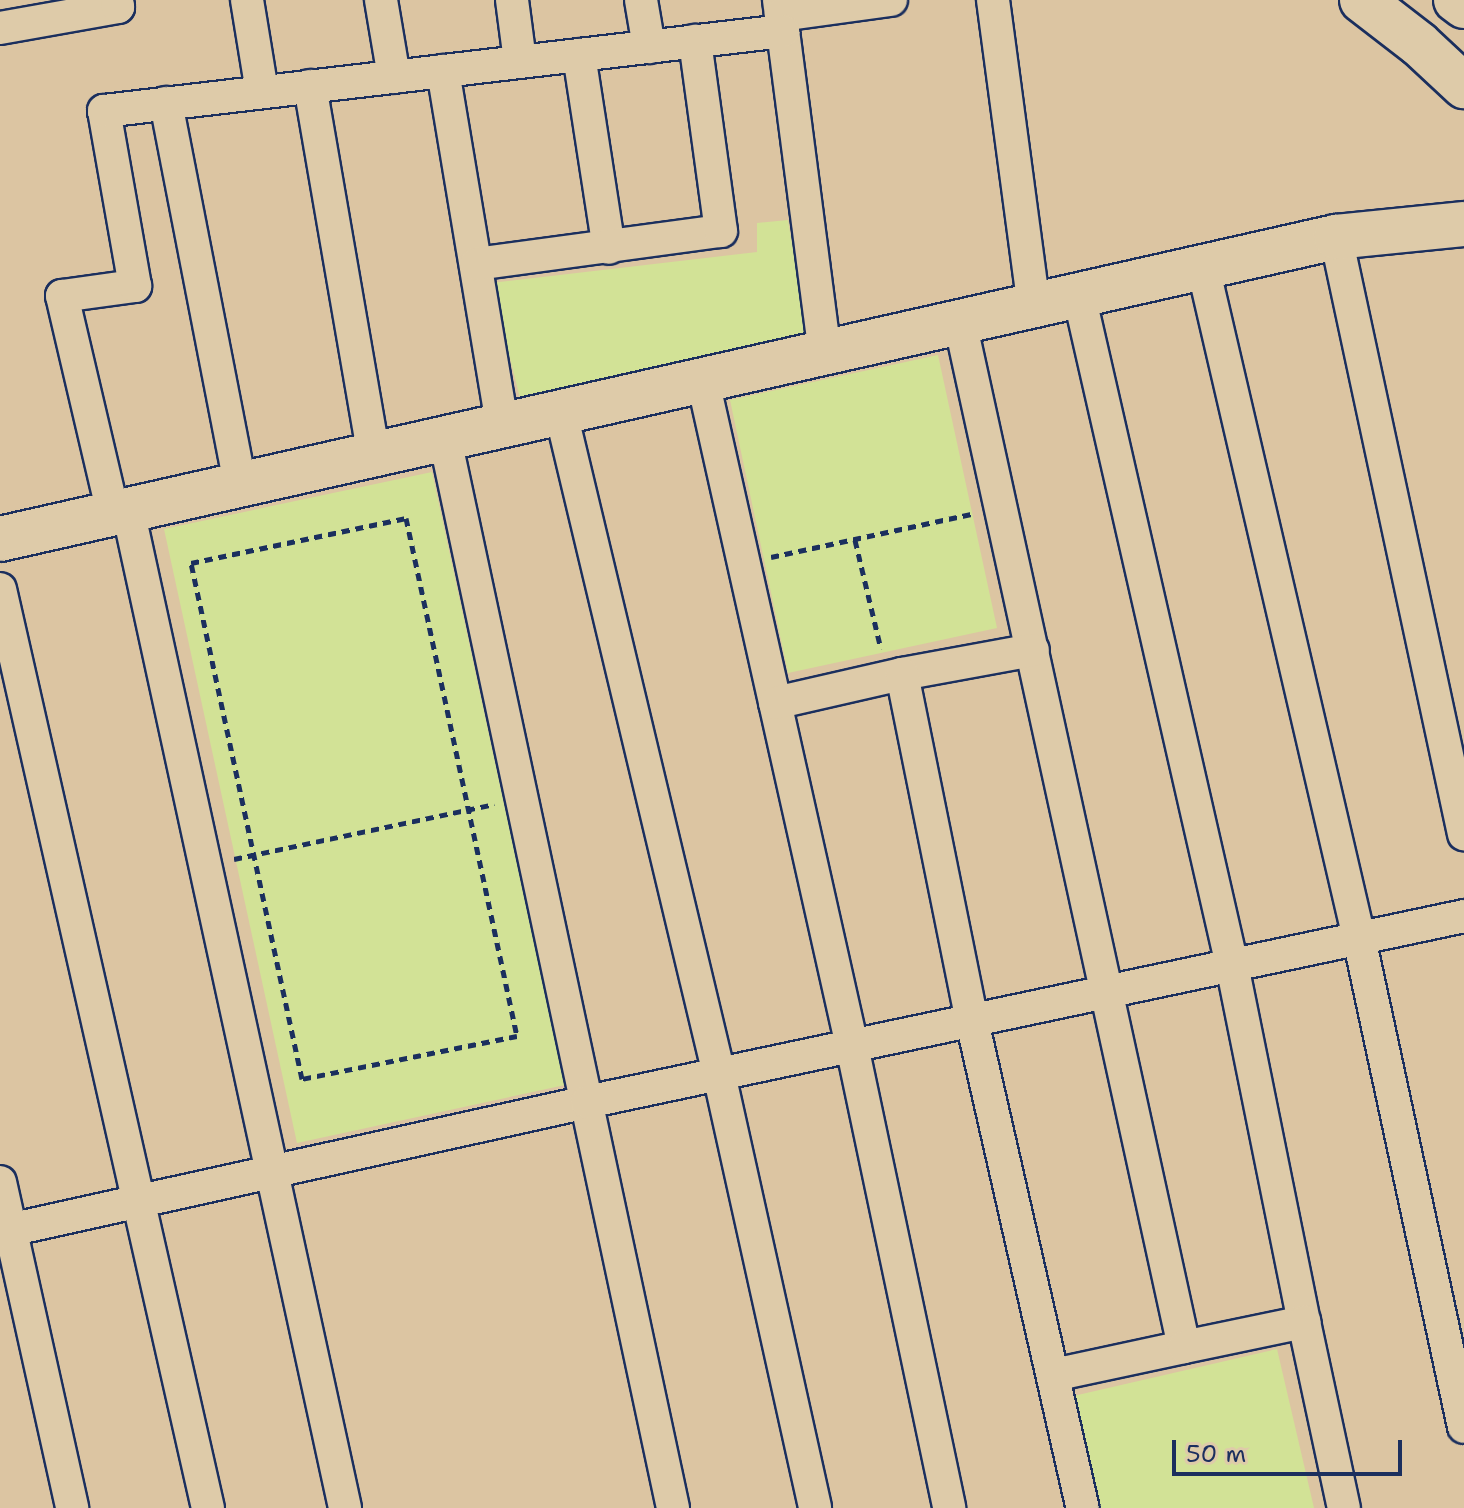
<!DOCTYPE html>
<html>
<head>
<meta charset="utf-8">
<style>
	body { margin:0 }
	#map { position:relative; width:1464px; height:1508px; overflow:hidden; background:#dcc5a2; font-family:"Shantell Sans",sans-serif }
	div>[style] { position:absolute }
	.green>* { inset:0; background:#d2e296 }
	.path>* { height:5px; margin-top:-2.5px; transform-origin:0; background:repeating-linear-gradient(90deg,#1b2f5e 0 8px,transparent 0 14px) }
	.roads { filter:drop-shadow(2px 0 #1b2f5e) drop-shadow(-2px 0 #1b2f5e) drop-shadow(0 2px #1b2f5e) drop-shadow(0 -2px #1b2f5e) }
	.street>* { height:32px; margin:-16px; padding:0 16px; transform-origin:16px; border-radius:16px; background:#decba9 }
	.secondary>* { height:44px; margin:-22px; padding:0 22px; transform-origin:22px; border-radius:22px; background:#decba9 }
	span { translate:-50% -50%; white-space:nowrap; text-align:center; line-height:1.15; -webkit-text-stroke:7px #decba9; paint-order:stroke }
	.scale { position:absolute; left:1172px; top:1440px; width:230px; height:36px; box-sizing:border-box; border:4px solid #1b2f5e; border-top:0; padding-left:10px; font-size:24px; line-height:28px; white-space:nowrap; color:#1b2f5e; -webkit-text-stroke:6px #decba9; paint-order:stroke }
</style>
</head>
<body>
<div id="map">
	<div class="green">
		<i style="clip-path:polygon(788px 220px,808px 340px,521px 402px,491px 283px,757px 252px,757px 223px)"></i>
		<i style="clip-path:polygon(938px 355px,997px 628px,788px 673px,730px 400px)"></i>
		<i style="clip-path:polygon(432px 472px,565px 1085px,297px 1143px,164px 529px)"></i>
		<i style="clip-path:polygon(1277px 1349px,1314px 1508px,1095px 1508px,1069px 1397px)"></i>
	</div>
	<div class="path">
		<i style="left:406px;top:518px;width:530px;rotate:77.91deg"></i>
		<i style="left:517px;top:1036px;width:219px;rotate:168.7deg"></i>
		<i style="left:302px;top:1079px;width:528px;rotate:-102.14deg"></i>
		<i style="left:191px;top:563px;width:220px;rotate:-11.8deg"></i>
		<i style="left:855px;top:540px;width:112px;rotate:76.6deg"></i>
		<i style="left:771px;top:557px;width:206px;rotate:-12.1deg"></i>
		<i style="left:234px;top:859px;width:266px;rotate:-11.9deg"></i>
	</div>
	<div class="roads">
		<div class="street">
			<i style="left:247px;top:0;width:93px;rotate:80.7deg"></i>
			<i style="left:381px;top:0;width:78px;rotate:80.4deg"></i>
			<i style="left:512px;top:0;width:62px;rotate:82.5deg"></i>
			<i style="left:641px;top:0;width:48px;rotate:80.3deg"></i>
			<i style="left:779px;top:0;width:356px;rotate:82.6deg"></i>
			<i style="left:993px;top:0;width:309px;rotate:82.4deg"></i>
			<i style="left:781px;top:15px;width:111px;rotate:-7.8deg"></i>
			<i style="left:0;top:28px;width:120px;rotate:-10.1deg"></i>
			<i style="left:118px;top:7px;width:7px;rotate:-98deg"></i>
			<i style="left:579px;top:55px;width:195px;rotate:81.2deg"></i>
			<i style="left:443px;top:71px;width:359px;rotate:80.5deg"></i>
			<i style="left:310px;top:86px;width:375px;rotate:80.2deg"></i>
			<i style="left:166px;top:103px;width:389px;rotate:79deg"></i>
			<i style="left:1336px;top:237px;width:611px;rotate:77.9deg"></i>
			<i style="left:476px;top:264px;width:247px;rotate:-7.7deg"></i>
			<i style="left:721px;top:231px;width:192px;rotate:-97.8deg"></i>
			<i style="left:1203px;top:267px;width:689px;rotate:76.91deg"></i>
			<i style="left:1359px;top:938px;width:500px;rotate:77.88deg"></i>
			<i style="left:1079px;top:295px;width:687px;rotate:77.14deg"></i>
			<i style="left:1232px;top:965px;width:364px;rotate:78.6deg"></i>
			<i style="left:960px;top:322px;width:1049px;rotate:77.67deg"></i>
			<i style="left:1184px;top:1347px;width:134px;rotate:167.9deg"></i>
			<i style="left:703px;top:381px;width:681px;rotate:77.37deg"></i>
			<i style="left:852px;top:1046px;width:472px;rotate:78.1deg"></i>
			<i style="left:561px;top:413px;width:680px;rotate:76.56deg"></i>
			<i style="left:719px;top:1074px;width:444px;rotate:77.5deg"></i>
			<i style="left:445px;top:439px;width:1093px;rotate:77.96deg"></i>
			<i style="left:128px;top:510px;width:1021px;rotate:77.73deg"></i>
			<i style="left:113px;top:513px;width:223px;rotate:-103.2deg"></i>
			<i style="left:62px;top:296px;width:74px;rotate:-7.8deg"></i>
			<i style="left:135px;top:286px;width:178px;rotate:-100deg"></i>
			<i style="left:104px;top:111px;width:684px;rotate:-6.72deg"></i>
			<i style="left:0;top:589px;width:942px;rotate:77.25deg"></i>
			<i style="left:902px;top:674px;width:133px;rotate:-10.4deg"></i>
			<i style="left:775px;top:703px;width:130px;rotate:-12.9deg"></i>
			<i style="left:902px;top:674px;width:354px;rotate:78.6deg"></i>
			<i style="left:972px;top:1021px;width:499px;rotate:77.2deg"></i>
			<i style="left:0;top:1182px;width:334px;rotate:77.5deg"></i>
			<i style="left:0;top:1232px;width:601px;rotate:-12.49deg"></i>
			<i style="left:587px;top:1102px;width:897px;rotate:-11.97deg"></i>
			<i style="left:1184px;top:1347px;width:123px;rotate:-11.8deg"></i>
			<i style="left:1304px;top:1322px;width:190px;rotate:77.9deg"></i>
		</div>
		<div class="secondary">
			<i style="left:1362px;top:0;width:72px;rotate:37.7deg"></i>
			<i style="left:1419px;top:44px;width:62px;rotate:43deg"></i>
			<i style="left:1456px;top:0;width:10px;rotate:37deg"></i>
			<i style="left:0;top:539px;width:1370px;rotate:-12.74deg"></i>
			<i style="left:1336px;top:237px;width:129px;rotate:-5.8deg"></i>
		</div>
	</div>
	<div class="scale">50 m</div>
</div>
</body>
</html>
